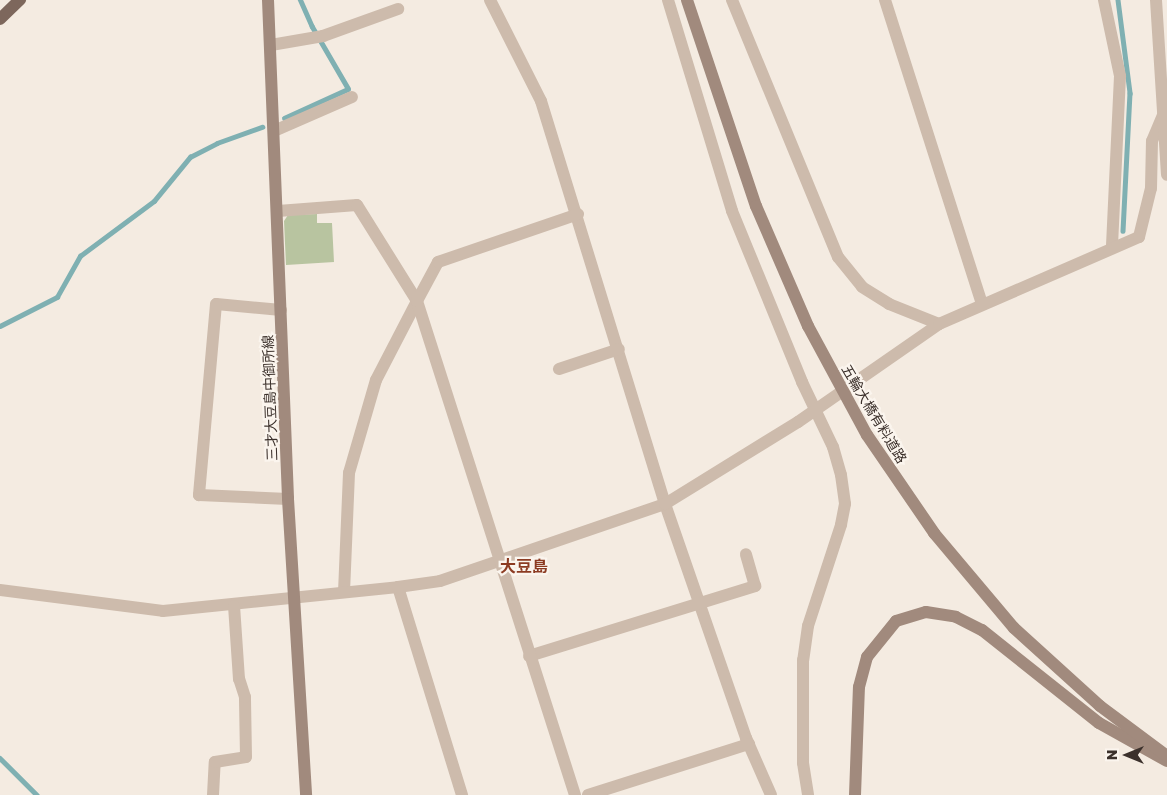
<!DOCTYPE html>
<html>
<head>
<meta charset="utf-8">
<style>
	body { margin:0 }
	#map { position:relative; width:1167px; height:795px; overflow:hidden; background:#f4ebe1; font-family:"Golos Text","Noto Sans JP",sans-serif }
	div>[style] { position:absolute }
	.green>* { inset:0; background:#b8c4a0 }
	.stream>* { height:4.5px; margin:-2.25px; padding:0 2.25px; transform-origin:2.25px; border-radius:2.25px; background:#7fb0b2 }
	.minor>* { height:12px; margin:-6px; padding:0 6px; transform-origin:6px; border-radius:6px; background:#cdbbac }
	.tertiary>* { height:12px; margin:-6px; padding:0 6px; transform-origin:6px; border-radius:6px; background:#cdbbac }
	.secondary>* { height:12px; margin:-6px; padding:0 6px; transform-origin:6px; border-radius:6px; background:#a18a7d }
	.primary>* { height:12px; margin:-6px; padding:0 6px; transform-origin:6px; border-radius:6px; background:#7d675c }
	.secondary-bridge>* { height:12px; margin:-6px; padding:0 6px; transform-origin:6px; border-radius:6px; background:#a18a7d }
	span { translate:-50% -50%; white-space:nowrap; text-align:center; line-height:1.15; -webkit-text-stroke:4.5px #fbf5ee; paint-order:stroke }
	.street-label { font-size:14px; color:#3b302b }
	.quarter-label { font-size:16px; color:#8c3b22; font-weight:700 }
	.north { position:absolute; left:1102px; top:730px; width:50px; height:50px; -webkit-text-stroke:4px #fbf5ee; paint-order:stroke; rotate:270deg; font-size:14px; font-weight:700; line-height:20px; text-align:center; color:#3b302b }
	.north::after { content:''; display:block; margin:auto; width:18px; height:22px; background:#3b302b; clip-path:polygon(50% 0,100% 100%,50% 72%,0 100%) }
</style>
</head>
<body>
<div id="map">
	<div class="green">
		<i style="clip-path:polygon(317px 214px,317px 223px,332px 223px,334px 262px,286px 265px,284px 221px,288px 215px)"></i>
	</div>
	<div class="stream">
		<i style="left:1118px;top:0;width:94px;rotate:82.6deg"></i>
		<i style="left:1130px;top:93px;width:138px;rotate:92.9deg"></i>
		<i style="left:284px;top:118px;width:70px;rotate:-24.4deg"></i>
		<i style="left:348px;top:89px;width:72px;rotate:-120.1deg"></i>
		<i style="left:312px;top:27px;width:30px;rotate:-114deg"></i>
		<i style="left:0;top:326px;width:64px;rotate:-27deg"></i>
		<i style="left:57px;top:297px;width:47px;rotate:-60.7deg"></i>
		<i style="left:80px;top:256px;width:92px;rotate:-36.6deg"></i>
		<i style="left:154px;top:201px;width:57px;rotate:-50.7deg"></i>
		<i style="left:190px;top:157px;width:30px;rotate:-27deg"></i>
		<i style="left:217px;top:143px;width:48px;rotate:-19.6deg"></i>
		<i style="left:0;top:758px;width:52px;rotate:45deg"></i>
	</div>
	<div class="minor">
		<i style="left:490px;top:0;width:113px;rotate:63.2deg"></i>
		<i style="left:541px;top:101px;width:422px;rotate:72.9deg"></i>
		<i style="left:665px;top:504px;width:248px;rotate:70.9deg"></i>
		<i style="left:746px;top:738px;width:62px;rotate:66.3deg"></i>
		<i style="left:668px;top:0;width:220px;rotate:73.1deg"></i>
		<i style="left:732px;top:211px;width:185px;rotate:67.7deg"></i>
		<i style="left:802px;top:382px;width:72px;rotate:64.5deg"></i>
		<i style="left:833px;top:447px;width:29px;rotate:74deg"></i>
		<i style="left:841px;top:475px;width:29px;rotate:82deg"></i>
		<i style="left:845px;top:504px;width:21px;rotate:101deg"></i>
		<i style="left:841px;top:525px;width:106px;rotate:108.1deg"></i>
		<i style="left:808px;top:626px;width:34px;rotate:98deg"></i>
		<i style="left:803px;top:660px;width:103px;rotate:90deg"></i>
		<i style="left:803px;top:763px;width:32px;rotate:81deg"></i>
		<i style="left:732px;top:0;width:278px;rotate:67.6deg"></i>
		<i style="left:838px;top:257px;width:38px;rotate:51deg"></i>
		<i style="left:862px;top:287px;width:32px;rotate:32deg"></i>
		<i style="left:889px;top:304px;width:54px;rotate:21.8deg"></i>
		<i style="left:885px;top:0;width:319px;rotate:72.3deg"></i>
		<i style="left:1104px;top:0;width:78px;rotate:78.1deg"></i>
		<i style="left:1120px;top:76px;width:171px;rotate:92.7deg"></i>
		<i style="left:271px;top:45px;width:53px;rotate:-9.8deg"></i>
		<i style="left:323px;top:36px;width:80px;rotate:-19.8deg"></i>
		<i style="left:274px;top:131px;width:85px;rotate:-23.6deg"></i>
		<i style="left:278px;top:211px;width:79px;rotate:-4.3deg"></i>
		<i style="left:357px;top:205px;width:113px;rotate:58deg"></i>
		<i style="left:417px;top:301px;width:89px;rotate:117.4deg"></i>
		<i style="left:376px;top:380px;width:97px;rotate:106.2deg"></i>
		<i style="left:349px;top:473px;width:119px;rotate:92.4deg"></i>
		<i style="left:281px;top:310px;width:65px;rotate:-174.7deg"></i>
		<i style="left:216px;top:304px;width:192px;rotate:95.1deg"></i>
		<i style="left:199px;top:495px;width:89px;rotate:2.6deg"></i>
		<i style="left:559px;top:369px;width:63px;rotate:-18.4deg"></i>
		<i style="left:398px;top:587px;width:218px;rotate:72.9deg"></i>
		<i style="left:0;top:590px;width:164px;rotate:7.3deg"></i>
		<i style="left:163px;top:611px;width:236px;rotate:-5.8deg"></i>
		<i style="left:398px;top:587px;width:42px;rotate:-8.1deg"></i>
		<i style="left:440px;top:581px;width:238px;rotate:-18.9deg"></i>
		<i style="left:665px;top:504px;width:156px;rotate:-31.7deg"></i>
		<i style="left:798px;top:422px;width:172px;rotate:-34.8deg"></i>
		<i style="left:939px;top:324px;width:218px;rotate:-23.5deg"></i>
		<i style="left:1139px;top:237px;width:50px;rotate:-76.2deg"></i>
		<i style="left:1151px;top:188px;width:47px;rotate:-88.8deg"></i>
		<i style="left:1152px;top:141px;width:30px;rotate:-67deg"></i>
		<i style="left:529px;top:656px;width:237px;rotate:-17.2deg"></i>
		<i style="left:755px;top:586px;width:33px;rotate:-106deg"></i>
		<i style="left:213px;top:795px;width:33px;rotate:-87deg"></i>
		<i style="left:215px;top:762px;width:31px;rotate:-9deg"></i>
		<i style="left:246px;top:757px;width:60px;rotate:-91deg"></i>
		<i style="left:245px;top:697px;width:19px;rotate:-108deg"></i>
		<i style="left:239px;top:679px;width:73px;rotate:-93.9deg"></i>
		<i style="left:575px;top:795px;width:519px;rotate:-107.74deg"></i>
		<i style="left:417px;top:301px;width:44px;rotate:-61.7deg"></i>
		<i style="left:438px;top:262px;width:148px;rotate:-18.9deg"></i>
		<i style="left:588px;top:795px;width:169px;rotate:-17.6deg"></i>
	</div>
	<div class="tertiary">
		<i style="left:1156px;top:0;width:175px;rotate:86.4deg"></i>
	</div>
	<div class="secondary">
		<i style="left:268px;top:0;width:499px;rotate:87.7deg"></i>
		<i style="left:288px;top:499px;width:297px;rotate:86.5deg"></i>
		<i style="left:855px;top:795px;width:108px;rotate:-87.9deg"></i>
		<i style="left:859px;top:687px;width:31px;rotate:-75deg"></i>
		<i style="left:867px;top:657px;width:46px;rotate:-51.1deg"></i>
		<i style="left:896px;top:621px;width:31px;rotate:-17deg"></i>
		<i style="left:926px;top:612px;width:30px;rotate:9deg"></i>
		<i style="left:956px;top:617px;width:29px;rotate:27deg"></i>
		<i style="left:982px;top:630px;width:149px;rotate:38.5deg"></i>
		<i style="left:1099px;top:723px;width:78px;rotate:29.2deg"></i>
	</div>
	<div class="primary">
		<i style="left:0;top:19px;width:28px;rotate:-44deg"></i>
	</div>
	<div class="secondary-bridge">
		<i style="left:687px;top:0;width:217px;rotate:71.5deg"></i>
		<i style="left:756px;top:206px;width:131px;rotate:66.6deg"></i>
		<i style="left:808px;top:326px;width:124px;rotate:61.6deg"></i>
		<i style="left:867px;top:435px;width:119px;rotate:55.6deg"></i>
		<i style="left:934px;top:533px;width:124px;rotate:49.9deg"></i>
		<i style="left:1014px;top:628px;width:116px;rotate:42.2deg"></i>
		<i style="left:1100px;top:706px;width:84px;rotate:36.7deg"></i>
	</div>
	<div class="street-label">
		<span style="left:270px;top:398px;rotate:-92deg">三才大豆島中御所線</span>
		<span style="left:874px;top:414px;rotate:59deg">五輪大橋有料道路</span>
	</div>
	<div class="quarter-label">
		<span style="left:524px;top:566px">大豆島</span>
	</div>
	<div class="north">N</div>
</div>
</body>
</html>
